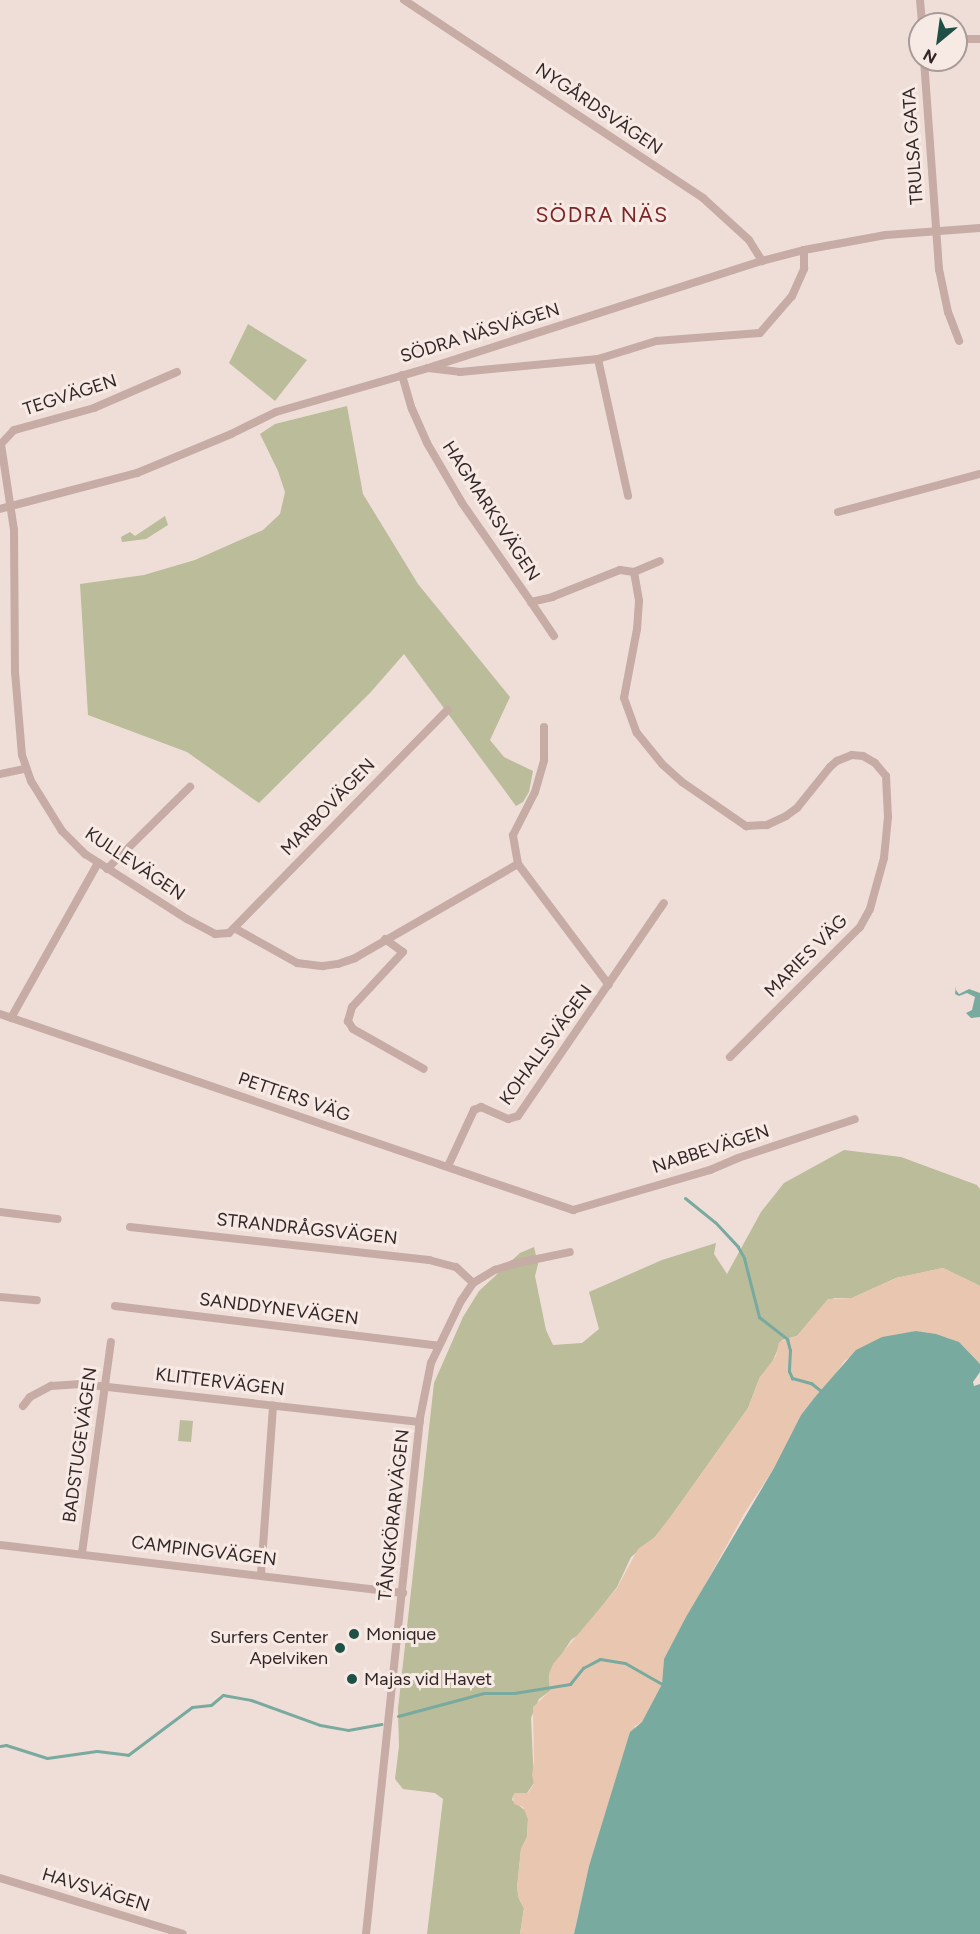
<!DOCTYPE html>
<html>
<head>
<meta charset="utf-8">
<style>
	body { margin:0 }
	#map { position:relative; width:980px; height:1934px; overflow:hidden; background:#efded8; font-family:Figtree,sans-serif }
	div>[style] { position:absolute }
	.green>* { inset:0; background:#babc9a }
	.sand>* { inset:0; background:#e9c6b0 }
	.water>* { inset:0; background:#79aa9f }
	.stream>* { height:3px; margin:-1.5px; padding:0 1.5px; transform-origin:1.5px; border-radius:1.5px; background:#79aa9f }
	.minor>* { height:8px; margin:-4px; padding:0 4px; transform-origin:4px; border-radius:4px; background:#c6aca5 }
	.dots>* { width:16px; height:16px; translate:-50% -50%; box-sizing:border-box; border:3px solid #f7e9e4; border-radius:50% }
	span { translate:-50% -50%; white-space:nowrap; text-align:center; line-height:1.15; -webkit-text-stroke:6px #f7e9e4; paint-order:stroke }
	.street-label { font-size:18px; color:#322626 }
	.poi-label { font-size:18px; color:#322626 }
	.left { translate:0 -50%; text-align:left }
	.right { translate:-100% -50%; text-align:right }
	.quarter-label { font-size:21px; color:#7b2527; letter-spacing:1.5px }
	.north { position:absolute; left:908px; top:12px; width:60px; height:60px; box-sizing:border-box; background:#f7e9e4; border:2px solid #a89b98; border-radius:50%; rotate:209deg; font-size:16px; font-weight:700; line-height:24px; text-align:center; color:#322626 }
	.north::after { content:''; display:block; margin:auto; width:21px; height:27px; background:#1f5046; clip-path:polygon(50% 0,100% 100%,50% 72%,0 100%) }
</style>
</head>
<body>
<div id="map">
	<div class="green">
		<i style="clip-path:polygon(248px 324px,307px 360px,275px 401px,229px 363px)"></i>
		<i style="clip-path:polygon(347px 406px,363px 494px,418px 584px,510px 697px,490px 740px,504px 757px,533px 771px,529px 792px,523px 802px,516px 806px,404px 654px,370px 693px,259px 803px,187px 752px,88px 715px,80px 584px,144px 575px,195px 560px,263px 530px,280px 514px,285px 492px,278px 471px,260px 434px,275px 424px)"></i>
		<i style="clip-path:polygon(165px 516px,168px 525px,146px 539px,122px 542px,121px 537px,130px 532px,135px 536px)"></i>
		<i style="clip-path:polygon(844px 1150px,901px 1157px,977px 1185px,980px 1189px,980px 1286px,943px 1268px,896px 1278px,852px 1298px,834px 1298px,824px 1304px,797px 1336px,782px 1340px,770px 1367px,760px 1377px,748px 1408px,672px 1515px,655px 1537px,631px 1557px,617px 1587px,581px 1633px,571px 1640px,549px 1674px,550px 1691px,539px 1699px,531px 1718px,534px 1783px,527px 1793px,515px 1793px,513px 1796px,512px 1800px,527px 1812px,528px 1819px,527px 1837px,521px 1849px,517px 1888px,519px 1899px,524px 1908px,520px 1934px,427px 1934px,443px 1799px,435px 1793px,403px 1789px,395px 1779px,399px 1746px,398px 1709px,434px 1383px,463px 1317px,479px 1291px,520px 1253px,534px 1247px,538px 1264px,535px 1276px,546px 1330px,553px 1345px,582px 1343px,599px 1329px,589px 1292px,662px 1260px,716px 1243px,714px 1254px,727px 1274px,761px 1212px,784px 1183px)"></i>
		<i style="clip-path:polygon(180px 1420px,193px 1421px,191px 1442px,178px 1441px)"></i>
	</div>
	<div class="sand">
		<i style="clip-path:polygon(943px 1268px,980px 1286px,980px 1364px,949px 1338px,916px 1331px,845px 1360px,830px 1382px,815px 1397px,801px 1415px,774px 1468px,744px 1514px,664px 1659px,662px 1684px,642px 1722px,635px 1726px,589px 1866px,574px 1934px,520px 1934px,524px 1908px,519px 1899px,517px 1888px,521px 1849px,527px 1837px,528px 1819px,523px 1807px,514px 1804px,513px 1796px,515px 1793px,528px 1793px,534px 1784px,532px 1775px,534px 1761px,533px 1707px,550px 1691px,549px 1674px,553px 1664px,617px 1588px,638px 1549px,655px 1537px,672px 1515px,748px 1408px,760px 1377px,776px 1356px,779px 1342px,797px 1336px,828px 1299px,852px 1298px,896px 1278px)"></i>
	</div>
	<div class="water">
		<i style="clip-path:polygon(956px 986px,956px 990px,959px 994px,969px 989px,980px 993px,980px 1017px,971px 1018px,966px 1013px,972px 1010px,975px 997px,967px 993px,959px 996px,955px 994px)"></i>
		<i style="clip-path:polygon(916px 1331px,936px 1334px,959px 1342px,980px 1364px,980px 1372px,973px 1382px,974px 1386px,980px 1384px,980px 1934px,574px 1934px,589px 1866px,630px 1732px,642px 1722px,662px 1684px,664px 1659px,686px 1617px,774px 1468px,801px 1415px,815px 1397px,856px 1350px,882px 1337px)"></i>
	</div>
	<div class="stream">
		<i style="left:685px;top:1198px;width:38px;rotate:39deg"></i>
		<i style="left:715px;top:1222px;width:34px;rotate:47deg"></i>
		<i style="left:738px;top:1247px;width:13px;rotate:61deg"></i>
		<i style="left:744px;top:1258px;width:61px;rotate:75.7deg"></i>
		<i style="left:759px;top:1317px;width:36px;rotate:38deg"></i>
		<i style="left:787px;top:1339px;width:11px;rotate:75deg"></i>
		<i style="left:790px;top:1350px;width:21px;rotate:93deg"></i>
		<i style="left:789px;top:1371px;width:8px;rotate:67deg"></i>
		<i style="left:792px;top:1378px;width:20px;rotate:15deg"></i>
		<i style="left:811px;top:1383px;width:13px;rotate:39deg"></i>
		<i style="left:398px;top:1716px;width:89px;rotate:-15deg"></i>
		<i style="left:484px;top:1693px;width:30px"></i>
		<i style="left:514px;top:1693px;width:57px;rotate:-9.1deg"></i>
		<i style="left:570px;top:1684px;width:21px;rotate:-51deg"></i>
		<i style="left:583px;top:1668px;width:19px;rotate:-28deg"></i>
		<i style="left:600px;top:1659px;width:25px;rotate:9deg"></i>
		<i style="left:625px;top:1663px;width:43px;rotate:29.6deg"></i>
		<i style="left:0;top:1746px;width:6px;rotate:-9deg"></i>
		<i style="left:6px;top:1745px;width:43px;rotate:17.6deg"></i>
		<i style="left:47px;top:1758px;width:50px;rotate:-8deg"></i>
		<i style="left:97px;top:1751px;width:31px;rotate:7deg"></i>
		<i style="left:128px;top:1755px;width:80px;rotate:-36.9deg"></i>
		<i style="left:192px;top:1707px;width:19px;rotate:-6deg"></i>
		<i style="left:211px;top:1705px;width:16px;rotate:-40deg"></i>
		<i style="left:223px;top:1695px;width:28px;rotate:10deg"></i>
		<i style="left:251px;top:1700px;width:73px;rotate:19.9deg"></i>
		<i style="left:320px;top:1725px;width:28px;rotate:10deg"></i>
		<i style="left:348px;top:1730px;width:34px;rotate:-10deg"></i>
	</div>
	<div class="minor">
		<i style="left:404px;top:0;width:359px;rotate:33.5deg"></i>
		<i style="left:703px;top:198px;width:62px;rotate:42.4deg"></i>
		<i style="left:749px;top:240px;width:25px;rotate:58deg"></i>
		<i style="left:920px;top:0;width:24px;rotate:85deg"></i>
		<i style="left:956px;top:39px;width:24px"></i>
		<i style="left:924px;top:60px;width:210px;rotate:85.9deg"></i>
		<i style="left:939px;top:269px;width:44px;rotate:78.2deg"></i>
		<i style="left:948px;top:312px;width:31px;rotate:69deg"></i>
		<i style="left:598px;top:359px;width:61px;rotate:-17.2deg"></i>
		<i style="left:656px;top:341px;width:104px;rotate:-4.4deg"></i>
		<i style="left:760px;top:333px;width:49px;rotate:-49.1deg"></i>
		<i style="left:792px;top:296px;width:30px;rotate:-66deg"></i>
		<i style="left:804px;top:269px;width:19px;rotate:-90deg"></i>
		<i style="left:428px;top:368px;width:32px;rotate:7deg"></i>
		<i style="left:460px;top:372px;width:139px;rotate:-5.4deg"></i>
		<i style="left:598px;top:359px;width:140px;rotate:77.6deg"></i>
		<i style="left:177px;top:372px;width:90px;rotate:156.6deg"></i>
		<i style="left:94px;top:408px;width:83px;rotate:164.6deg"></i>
		<i style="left:14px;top:430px;width:19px;rotate:133deg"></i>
		<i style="left:1px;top:444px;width:87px;rotate:81.4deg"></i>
		<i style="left:14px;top:530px;width:142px;rotate:89.6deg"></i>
		<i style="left:15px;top:672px;width:83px;rotate:85.2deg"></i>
		<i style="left:22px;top:755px;width:28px;rotate:71deg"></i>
		<i style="left:31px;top:781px;width:59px;rotate:58.2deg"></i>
		<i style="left:62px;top:831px;width:33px;rotate:45deg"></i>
		<i style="left:85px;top:854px;width:121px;rotate:32.5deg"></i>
		<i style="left:187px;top:919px;width:32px;rotate:28deg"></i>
		<i style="left:215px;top:934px;width:14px;rotate:-4deg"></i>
		<i style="left:229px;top:933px;width:312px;rotate:-45.6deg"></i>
		<i style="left:402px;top:375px;width:35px;rotate:74deg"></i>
		<i style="left:412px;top:409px;width:37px;rotate:66deg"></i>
		<i style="left:427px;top:443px;width:69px;rotate:59.7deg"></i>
		<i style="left:462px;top:503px;width:121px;rotate:55.1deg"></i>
		<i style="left:531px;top:602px;width:22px;rotate:-13deg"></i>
		<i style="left:552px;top:597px;width:73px;rotate:-21.7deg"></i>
		<i style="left:620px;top:570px;width:14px;rotate:8deg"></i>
		<i style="left:634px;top:572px;width:28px;rotate:-23deg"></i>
		<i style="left:0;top:509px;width:142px;rotate:-14.7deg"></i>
		<i style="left:137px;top:473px;width:102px;rotate:-22.5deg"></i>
		<i style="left:231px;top:434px;width:50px;rotate:-26.1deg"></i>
		<i style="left:276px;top:412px;width:158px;rotate:-16.1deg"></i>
		<i style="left:428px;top:368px;width:351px;rotate:-17.8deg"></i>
		<i style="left:762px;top:261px;width:43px;rotate:-14.7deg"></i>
		<i style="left:804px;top:250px;width:83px;rotate:-10.4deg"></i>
		<i style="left:886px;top:235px;width:94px;rotate:-4.3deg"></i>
		<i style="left:838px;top:512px;width:147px;rotate:-15deg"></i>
		<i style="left:634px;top:572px;width:29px;rotate:80deg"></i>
		<i style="left:639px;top:601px;width:28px;rotate:94deg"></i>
		<i style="left:637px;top:629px;width:70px;rotate:100.7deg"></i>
		<i style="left:624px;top:698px;width:37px;rotate:70deg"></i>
		<i style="left:637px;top:733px;width:40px;rotate:51deg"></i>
		<i style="left:662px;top:764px;width:27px;rotate:42deg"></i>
		<i style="left:682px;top:782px;width:78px;rotate:34.5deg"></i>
		<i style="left:746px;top:826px;width:21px;rotate:-3deg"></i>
		<i style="left:767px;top:825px;width:21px;rotate:-25deg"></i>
		<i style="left:786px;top:816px;width:14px;rotate:-36deg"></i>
		<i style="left:797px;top:808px;width:53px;rotate:-51.2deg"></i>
		<i style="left:830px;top:767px;width:9px;rotate:-41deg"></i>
		<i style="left:837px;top:761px;width:16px;rotate:-22deg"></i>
		<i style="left:852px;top:755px;width:11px;rotate:5deg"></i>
		<i style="left:863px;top:756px;width:14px;rotate:30deg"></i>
		<i style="left:875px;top:763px;width:17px;rotate:50deg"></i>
		<i style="left:886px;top:776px;width:41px;rotate:87.2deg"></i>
		<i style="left:888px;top:817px;width:41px;rotate:95.6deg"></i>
		<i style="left:884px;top:858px;width:53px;rotate:105.4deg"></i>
		<i style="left:870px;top:909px;width:21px;rotate:119deg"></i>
		<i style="left:860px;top:927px;width:184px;rotate:135deg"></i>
		<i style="left:531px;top:602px;width:41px;rotate:55.9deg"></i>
		<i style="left:0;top:774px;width:25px;rotate:-12deg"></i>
		<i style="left:518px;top:864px;width:151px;rotate:53.1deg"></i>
		<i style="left:107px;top:869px;width:117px;rotate:-44.7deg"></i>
		<i style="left:236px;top:929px;width:70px;rotate:29.1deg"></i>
		<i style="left:297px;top:963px;width:26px;rotate:7deg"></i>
		<i style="left:323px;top:966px;width:15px;rotate:-8deg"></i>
		<i style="left:338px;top:964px;width:18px;rotate:-19deg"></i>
		<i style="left:355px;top:958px;width:188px;rotate:-30deg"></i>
		<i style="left:518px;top:864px;width:29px;rotate:-100deg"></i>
		<i style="left:513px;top:835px;width:48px;rotate:-62.9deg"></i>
		<i style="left:535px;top:792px;width:33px;rotate:-74deg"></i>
		<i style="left:544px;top:760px;width:33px;rotate:-90deg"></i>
		<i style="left:385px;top:939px;width:22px;rotate:36deg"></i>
		<i style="left:403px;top:952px;width:75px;rotate:132.8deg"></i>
		<i style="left:352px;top:1007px;width:15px;rotate:106deg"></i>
		<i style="left:348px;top:1021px;width:9px;rotate:58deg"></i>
		<i style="left:353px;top:1029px;width:81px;rotate:29.4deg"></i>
		<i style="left:0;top:1014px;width:606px;rotate:18.88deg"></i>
		<i style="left:573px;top:1210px;width:143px;rotate:-16.3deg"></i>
		<i style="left:710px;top:1170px;width:30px;rotate:-23deg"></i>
		<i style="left:738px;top:1158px;width:123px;rotate:-18.4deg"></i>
		<i style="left:11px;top:1018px;width:178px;rotate:-60.7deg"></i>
		<i style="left:448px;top:1166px;width:62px;rotate:-65.1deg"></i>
		<i style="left:474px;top:1110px;width:8px;rotate:-23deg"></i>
		<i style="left:481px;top:1107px;width:30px;rotate:24deg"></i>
		<i style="left:508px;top:1119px;width:10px;rotate:-17deg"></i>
		<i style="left:518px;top:1116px;width:258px;rotate:-55.6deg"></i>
		<i style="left:0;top:1212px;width:58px;rotate:6.9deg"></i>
		<i style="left:130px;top:1227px;width:301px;rotate:6.3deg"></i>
		<i style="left:429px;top:1260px;width:28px;rotate:15deg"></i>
		<i style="left:456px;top:1267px;width:23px;rotate:43deg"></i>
		<i style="left:0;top:1297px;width:37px;rotate:5deg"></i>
		<i style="left:115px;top:1306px;width:326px;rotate:7deg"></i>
		<i style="left:23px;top:1406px;width:11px;rotate:-52deg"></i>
		<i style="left:30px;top:1397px;width:24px;rotate:-28deg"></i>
		<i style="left:51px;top:1386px;width:30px;rotate:-4deg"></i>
		<i style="left:81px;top:1384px;width:341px;rotate:6.4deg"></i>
		<i style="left:0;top:1545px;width:406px;rotate:6.8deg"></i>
		<i style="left:82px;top:1553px;width:213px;rotate:-82.2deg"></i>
		<i style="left:261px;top:1574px;width:169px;rotate:-85.9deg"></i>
		<i style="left:0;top:1878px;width:191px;rotate:17deg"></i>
		<i style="left:366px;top:1934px;width:519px;rotate:-84.03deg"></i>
		<i style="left:420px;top:1418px;width:56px;rotate:-78.7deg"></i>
		<i style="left:431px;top:1363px;width:69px;rotate:-64.2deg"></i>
		<i style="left:461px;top:1301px;width:22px;rotate:-56deg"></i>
		<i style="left:473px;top:1283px;width:26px;rotate:-31deg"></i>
		<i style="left:495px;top:1270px;width:19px;rotate:-18deg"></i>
		<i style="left:513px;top:1264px;width:58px;rotate:-11.9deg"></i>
	</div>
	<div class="dots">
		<i style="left:354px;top:1634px;background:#1f5046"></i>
		<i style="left:340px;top:1648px;background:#1f5046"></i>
		<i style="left:352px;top:1679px;background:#1f5046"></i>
	</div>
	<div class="street-label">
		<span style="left:599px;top:109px;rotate:34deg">NYGÅRDSVÄGEN</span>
		<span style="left:913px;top:146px;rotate:-94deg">TRULSA GATA</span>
		<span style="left:480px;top:333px;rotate:-17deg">SÖDRA NÄSVÄGEN</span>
		<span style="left:70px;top:395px;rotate:-18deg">TEGVÄGEN</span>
		<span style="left:491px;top:511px;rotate:57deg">HAGMARKSVÄGEN</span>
		<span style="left:328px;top:807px;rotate:-46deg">MARBOVÄGEN</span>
		<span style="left:135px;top:864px;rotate:34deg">KULLEVÄGEN</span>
		<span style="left:806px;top:956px;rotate:-45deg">MARIES VÄG</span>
		<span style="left:546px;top:1045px;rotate:-54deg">KOHALLSVÄGEN</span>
		<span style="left:294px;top:1097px;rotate:19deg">PETTERS VÄG</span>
		<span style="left:711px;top:1149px;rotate:-18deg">NABBEVÄGEN</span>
		<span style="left:307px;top:1229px;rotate:6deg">STRANDRÅGSVÄGEN</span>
		<span style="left:279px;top:1309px;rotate:7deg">SANDDYNEVÄGEN</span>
		<span style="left:220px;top:1382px;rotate:7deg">KLITTERVÄGEN</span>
		<span style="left:80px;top:1445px;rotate:-82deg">BADSTUGEVÄGEN</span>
		<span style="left:394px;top:1515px;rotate:-84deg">TÅNGKÖRARVÄGEN</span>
		<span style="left:204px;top:1551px;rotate:7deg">CAMPINGVÄGEN</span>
		<span style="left:96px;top:1890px;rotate:17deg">HAVSVÄGEN</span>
	</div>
	<div class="poi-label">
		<span class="left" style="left:366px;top:1634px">Monique</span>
		<span class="right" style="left:328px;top:1648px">Surfers Center<br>Apelviken</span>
		<span class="left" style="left:364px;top:1679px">Majas vid Havet</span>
	</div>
	<div class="quarter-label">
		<span style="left:602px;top:215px">SÖDRA NÄS</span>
	</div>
	<div class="north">N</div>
</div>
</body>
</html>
